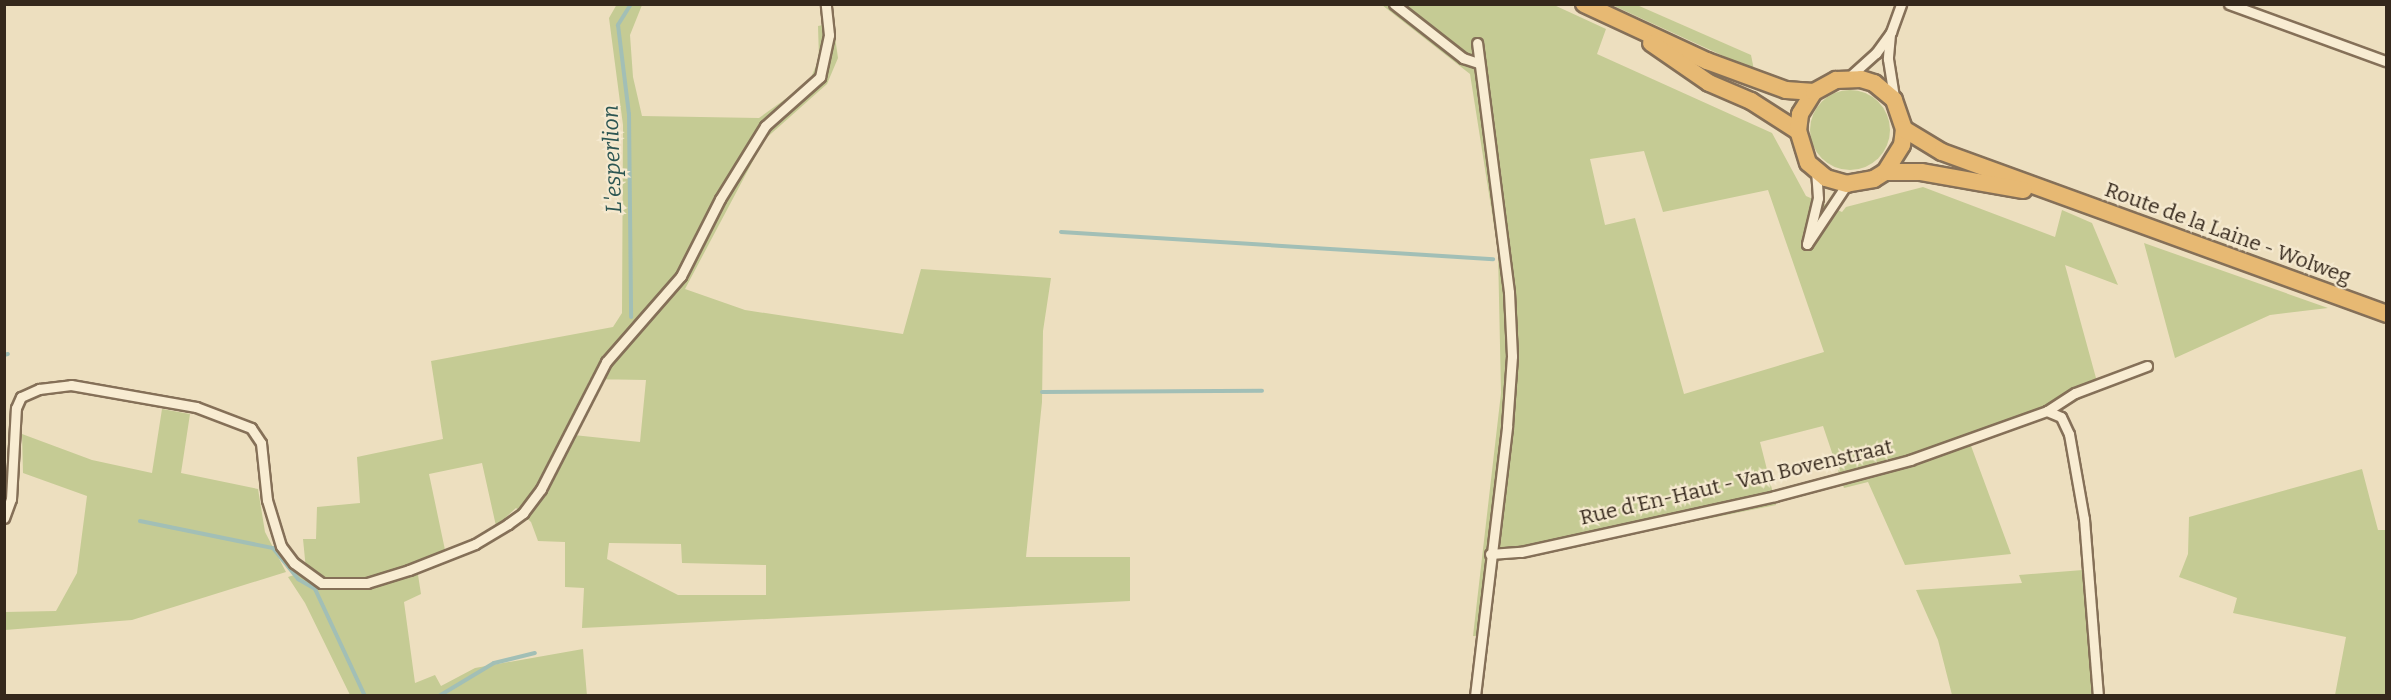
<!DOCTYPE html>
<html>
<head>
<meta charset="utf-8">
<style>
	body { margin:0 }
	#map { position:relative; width:2391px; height:700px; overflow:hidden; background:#eddfbf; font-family:Bitter,serif }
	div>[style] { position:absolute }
	.green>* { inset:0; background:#c5cb94 }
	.round { border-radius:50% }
	.stream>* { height:4px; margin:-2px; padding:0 2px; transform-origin:2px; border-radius:2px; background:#a2bfb6 }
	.roads { filter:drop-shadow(2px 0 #857058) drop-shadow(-2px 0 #857058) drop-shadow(0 2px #857058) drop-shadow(0 -2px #857058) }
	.minor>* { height:9px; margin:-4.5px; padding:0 4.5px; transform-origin:4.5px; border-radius:4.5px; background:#f8ecd2 }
	.trunk>* { height:16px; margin:-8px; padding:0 8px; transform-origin:8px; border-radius:8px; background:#e7b973 }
	span { translate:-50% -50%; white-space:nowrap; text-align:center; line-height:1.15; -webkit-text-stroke:4.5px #f5e9cf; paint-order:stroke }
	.street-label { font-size:21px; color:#35281c }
	.water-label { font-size:22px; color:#2b5552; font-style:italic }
	.frame { position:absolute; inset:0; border:6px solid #35281c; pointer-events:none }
</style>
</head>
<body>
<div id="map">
	<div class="green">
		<i style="clip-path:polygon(evenodd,617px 4px,642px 5px,630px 35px,633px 77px,642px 116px,759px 118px,809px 82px,819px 59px,818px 26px,833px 23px,838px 58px,827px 84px,764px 140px,685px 289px,745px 310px,903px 334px,921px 269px,1051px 278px,1043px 331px,1042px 402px,1026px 557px,1130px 557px,1130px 601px,582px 628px,584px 588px,565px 587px,565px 542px,538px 541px,531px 522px,516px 508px,496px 526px,482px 463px,429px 474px,445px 550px,416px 562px,421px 594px,404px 602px,415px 683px,435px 675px,441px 686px,475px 668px,583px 649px,587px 696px,350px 695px,305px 603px,288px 577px,297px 574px,307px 580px,303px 539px,316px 539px,317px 507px,360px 503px,357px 457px,443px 439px,431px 361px,613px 327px,622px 313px,623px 125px,609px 18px,617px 4px,590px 379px,646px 380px,640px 442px,564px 434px,590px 379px,617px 4px,609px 543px,681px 544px,682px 563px,766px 565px,766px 595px,678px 595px,607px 559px,609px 543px)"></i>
		<i style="clip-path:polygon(evenodd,1382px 5px,1554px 5px,1606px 29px,1597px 54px,1772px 133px,1806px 196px,1842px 212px,1846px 207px,1923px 187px,2055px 237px,2062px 210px,2092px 223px,2118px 285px,2065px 265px,2099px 389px,2071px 404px,2037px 410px,1967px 435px,2011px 554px,1905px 565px,1868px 482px,1844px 488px,1823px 426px,1760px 442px,1776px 505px,1496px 561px,1489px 636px,1473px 636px,1501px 393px,1498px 251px,1470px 74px,1382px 5px,1644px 151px,1663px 212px,1768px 190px,1824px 352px,1684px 394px,1635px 218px,1605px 225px,1590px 159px,1644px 151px)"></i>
		<i style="clip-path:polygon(1612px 5px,1637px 5px,1751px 55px,1754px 70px)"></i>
		<i class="round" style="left:1810px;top:90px;width:80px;height:80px"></i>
		<i style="clip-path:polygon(2144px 243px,2328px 308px,2270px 315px,2175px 358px)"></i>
		<i style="clip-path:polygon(162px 409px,190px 414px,181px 473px,258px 489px,265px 532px,286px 572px,132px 620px,5px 630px,5px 612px,56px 611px,77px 573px,87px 496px,23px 473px,22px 434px,92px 460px,152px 473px)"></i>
		<i style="clip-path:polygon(2362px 469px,2378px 530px,2386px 530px,2386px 695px,2335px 695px,2346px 637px,2233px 613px,2237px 598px,2179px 577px,2188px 554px,2189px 517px)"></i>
		<i style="clip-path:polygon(2083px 570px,2092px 695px,1952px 695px,1938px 640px,1916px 590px,2022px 583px,2019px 575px)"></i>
	</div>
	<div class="stream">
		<i style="left:631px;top:4px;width:25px;rotate:122deg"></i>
		<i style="left:618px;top:25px;width:90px;rotate:83deg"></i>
		<i style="left:629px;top:114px;width:203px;rotate:89.4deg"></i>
		<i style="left:1061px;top:232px;width:433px;rotate:3.6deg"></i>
		<i style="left:4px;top:355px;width:4px;rotate:-14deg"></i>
		<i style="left:1042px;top:392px;width:220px;rotate:-0.3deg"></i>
		<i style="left:140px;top:521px;width:136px;rotate:11.5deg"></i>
		<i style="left:273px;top:548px;width:40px;rotate:51deg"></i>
		<i style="left:298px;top:579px;width:20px;rotate:30deg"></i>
		<i style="left:315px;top:589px;width:118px;rotate:65deg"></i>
		<i style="left:439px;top:696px;width:64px;rotate:-31deg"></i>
		<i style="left:494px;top:663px;width:42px;rotate:-13.7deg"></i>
	</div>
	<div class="roads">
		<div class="minor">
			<i style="left:1394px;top:4px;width:88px;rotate:38deg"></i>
			<i style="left:1463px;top:58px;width:16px;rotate:18deg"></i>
			<i style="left:2229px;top:4px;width:167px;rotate:20deg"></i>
			<i style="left:1890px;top:34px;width:25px;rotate:95deg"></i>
			<i style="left:1888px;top:59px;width:39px;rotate:81deg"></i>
			<i style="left:1848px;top:78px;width:38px;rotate:-42deg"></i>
			<i style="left:1876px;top:53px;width:26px;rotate:-54deg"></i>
			<i style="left:1891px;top:32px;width:30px;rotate:-70deg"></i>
			<i style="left:1807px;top:244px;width:47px;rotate:-76.6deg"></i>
			<i style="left:1818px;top:198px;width:26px;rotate:-94deg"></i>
			<i style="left:1807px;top:244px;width:72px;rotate:-56.3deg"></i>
			<i style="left:2047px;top:411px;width:33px;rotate:-33deg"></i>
			<i style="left:2075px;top:393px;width:77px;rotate:-20.6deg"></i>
			<i style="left:4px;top:518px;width:20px;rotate:-70deg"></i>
			<i style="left:11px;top:499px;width:91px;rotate:-86.9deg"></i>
			<i style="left:16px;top:408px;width:12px;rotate:-66deg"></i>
			<i style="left:21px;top:397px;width:20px;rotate:-24deg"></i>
			<i style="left:39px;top:389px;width:32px;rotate:-7deg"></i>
			<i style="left:71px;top:385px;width:127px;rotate:10deg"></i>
			<i style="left:196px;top:407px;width:59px;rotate:20.9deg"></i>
			<i style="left:251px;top:428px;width:18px;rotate:56deg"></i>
			<i style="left:261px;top:443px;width:57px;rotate:84deg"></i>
			<i style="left:267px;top:500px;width:48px;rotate:73.1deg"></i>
			<i style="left:281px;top:546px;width:21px;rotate:53deg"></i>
			<i style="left:294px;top:563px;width:34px;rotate:36deg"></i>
			<i style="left:322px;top:583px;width:45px"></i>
			<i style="left:367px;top:583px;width:44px;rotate:-17.2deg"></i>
			<i style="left:409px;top:570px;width:71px;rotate:-21.5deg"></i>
			<i style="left:475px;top:544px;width:39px;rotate:-31deg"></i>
			<i style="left:508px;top:524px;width:19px;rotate:-36deg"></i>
			<i style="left:523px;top:513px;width:30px;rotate:-53deg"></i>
			<i style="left:541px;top:489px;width:143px;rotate:-62.9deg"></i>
			<i style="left:606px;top:362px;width:114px;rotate:-48.9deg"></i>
			<i style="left:681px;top:276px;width:86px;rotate:-63.1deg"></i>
			<i style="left:720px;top:199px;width:86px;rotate:-58.3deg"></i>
			<i style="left:765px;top:126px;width:74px;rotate:-41.7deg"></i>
			<i style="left:820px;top:77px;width:43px;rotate:-77.9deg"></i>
			<i style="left:829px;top:35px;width:31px;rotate:-96deg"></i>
			<i style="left:1490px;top:554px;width:31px;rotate:-4deg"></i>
			<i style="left:1521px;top:552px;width:260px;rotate:-12.4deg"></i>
			<i style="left:1775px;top:496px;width:140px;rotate:-14.9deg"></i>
			<i style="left:1910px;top:460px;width:145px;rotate:-19.7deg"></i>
			<i style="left:2047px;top:411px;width:15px;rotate:23deg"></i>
			<i style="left:2061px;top:417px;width:19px;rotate:65deg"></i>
			<i style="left:2069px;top:434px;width:86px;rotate:80deg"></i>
			<i style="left:2084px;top:519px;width:178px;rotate:85.5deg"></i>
			<i style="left:1475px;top:696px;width:272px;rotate:-83.2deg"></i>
			<i style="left:1507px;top:426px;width:70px;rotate:-85.9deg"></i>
			<i style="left:1512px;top:356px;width:64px;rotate:-92.7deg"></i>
			<i style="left:1509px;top:292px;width:251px;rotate:-97.3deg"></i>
		</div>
		<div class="trunk">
			<i style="left:1584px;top:4px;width:136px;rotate:24.9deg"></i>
			<i style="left:1707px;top:61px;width:84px;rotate:20.2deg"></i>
			<i style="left:1786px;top:90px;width:28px;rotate:4deg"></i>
			<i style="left:1651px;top:43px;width:70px;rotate:34.6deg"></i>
			<i style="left:1709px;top:83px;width:46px;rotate:23.2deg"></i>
			<i style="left:1751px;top:101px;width:56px;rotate:32.6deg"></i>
			<i style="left:1904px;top:129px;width:16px;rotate:97deg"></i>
			<i style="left:1902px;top:145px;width:32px;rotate:122deg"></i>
			<i style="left:1885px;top:172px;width:13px;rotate:148deg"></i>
			<i style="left:1874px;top:179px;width:27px;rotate:170deg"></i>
			<i style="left:1847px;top:184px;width:22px;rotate:-164deg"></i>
			<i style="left:1826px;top:178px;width:23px;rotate:-140deg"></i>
			<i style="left:1808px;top:163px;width:34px;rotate:-107deg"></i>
			<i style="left:1798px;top:131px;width:17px;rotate:-83deg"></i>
			<i style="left:1800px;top:114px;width:26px;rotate:-58deg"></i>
			<i style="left:1814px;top:92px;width:25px;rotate:-29deg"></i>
			<i style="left:1836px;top:80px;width:25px;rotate:-2deg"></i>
			<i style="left:1861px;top:79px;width:14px;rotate:17deg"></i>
			<i style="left:1874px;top:83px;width:26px;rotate:40deg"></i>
			<i style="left:1894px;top:100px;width:31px;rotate:71deg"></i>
			<i style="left:1904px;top:129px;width:44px;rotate:31.2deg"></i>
			<i style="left:1942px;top:152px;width:473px;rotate:20deg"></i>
			<i style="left:1885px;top:172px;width:36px"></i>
			<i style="left:1921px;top:172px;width:104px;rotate:10deg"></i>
		</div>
	</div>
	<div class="street-label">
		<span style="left:2228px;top:233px;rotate:20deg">Route de la Laine - Wolweg</span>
		<span style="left:1736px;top:482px;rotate:-13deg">Rue d'En-Haut - Van Bovenstraat</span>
	</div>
	<div class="water-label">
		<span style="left:612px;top:159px;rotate:-92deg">L'esperlion</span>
	</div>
	<div class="frame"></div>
</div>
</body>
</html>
